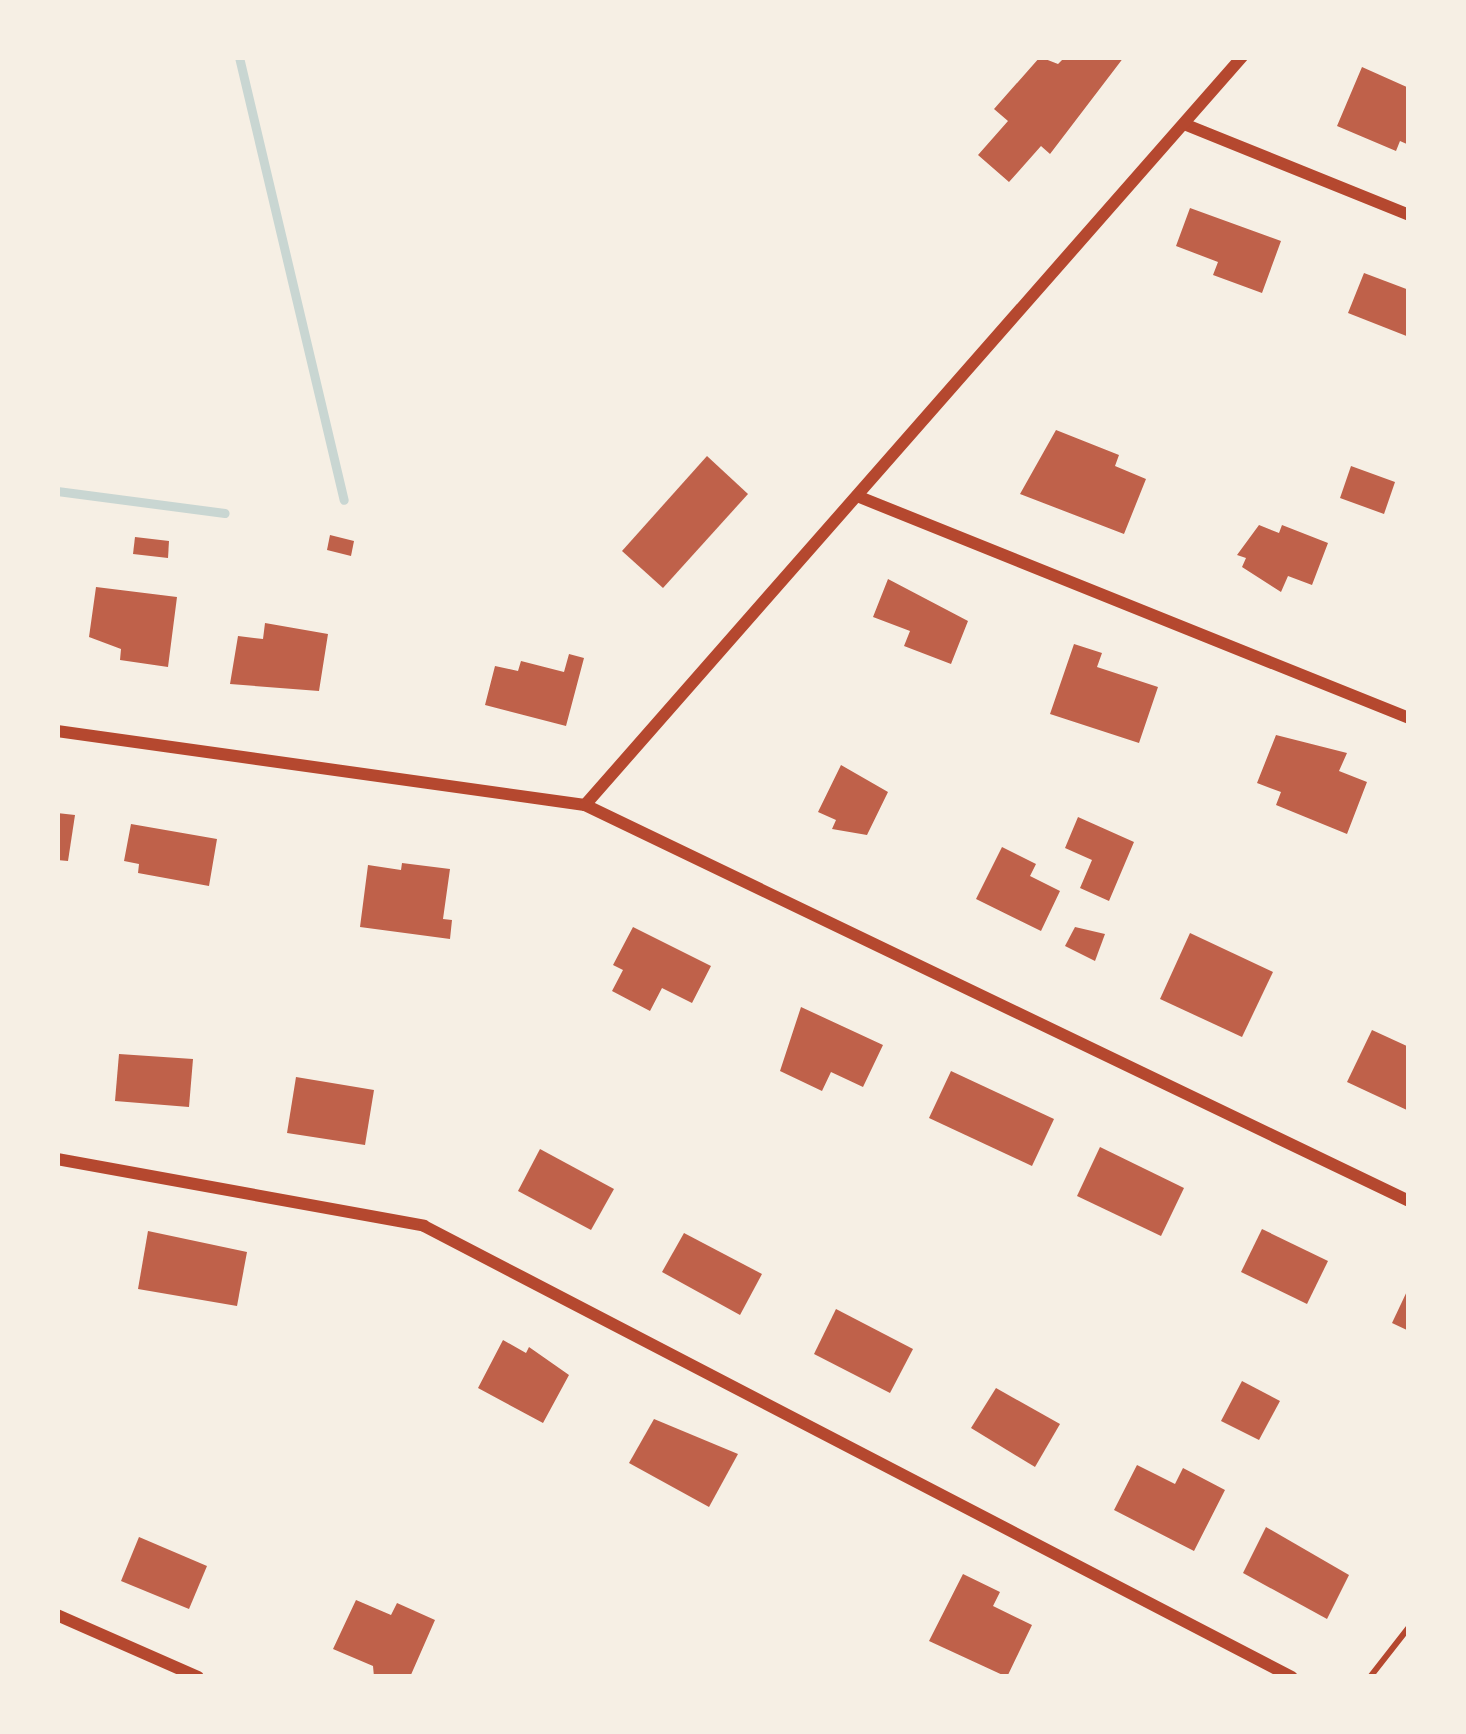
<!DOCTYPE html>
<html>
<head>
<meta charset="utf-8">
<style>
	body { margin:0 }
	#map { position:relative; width:1466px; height:1734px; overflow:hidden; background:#f6efe4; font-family:"Sofia Sans Condensed",sans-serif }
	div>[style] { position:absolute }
	.stream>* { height:9px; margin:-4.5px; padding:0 4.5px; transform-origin:4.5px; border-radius:4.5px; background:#c9d6d2 }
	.building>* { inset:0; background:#bf614a }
	.path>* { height:6px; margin:-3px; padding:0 3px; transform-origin:3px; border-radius:3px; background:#b5482f }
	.minor>* { height:12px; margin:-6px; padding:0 6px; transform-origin:6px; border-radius:6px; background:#b5482f }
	span { translate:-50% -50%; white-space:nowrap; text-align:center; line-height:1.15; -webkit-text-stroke:9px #f6efe4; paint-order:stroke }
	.frame { position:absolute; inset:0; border:60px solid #f6efe4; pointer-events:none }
</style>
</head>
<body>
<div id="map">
	<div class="stream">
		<i style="left:239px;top:57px;width:455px;rotate:76.7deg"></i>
		<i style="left:57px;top:491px;width:169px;rotate:7.5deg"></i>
	</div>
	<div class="building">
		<i style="clip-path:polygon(1040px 57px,1058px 64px,1065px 57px,1124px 57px,1050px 154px,1041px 146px,1009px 182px,978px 155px,1008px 121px,994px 109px)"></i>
		<i style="clip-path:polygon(1362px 67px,1409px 88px,1409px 145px,1400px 141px,1396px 151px,1337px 126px)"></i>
		<i style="clip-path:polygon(1190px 208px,1281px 241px,1262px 293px,1213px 275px,1218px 262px,1176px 246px)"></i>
		<i style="clip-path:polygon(1364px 273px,1409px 290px,1409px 337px,1348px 313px)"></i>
		<i style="clip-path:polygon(1056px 430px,1119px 455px,1115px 466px,1146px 479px,1124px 534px,1020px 494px)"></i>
		<i style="clip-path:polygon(707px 456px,748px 494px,663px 588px,622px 551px)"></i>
		<i style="clip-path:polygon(1351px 466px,1395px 482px,1384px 514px,1340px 498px)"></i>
		<i style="clip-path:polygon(1259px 525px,1279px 533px,1282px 525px,1328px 543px,1312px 585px,1288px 576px,1281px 592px,1242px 567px,1246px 558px,1237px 555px)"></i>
		<i style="clip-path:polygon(330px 535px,354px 541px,351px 556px,327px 550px)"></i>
		<i style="clip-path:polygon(135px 537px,169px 541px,168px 558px,133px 554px)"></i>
		<i style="clip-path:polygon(888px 579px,968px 621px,951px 664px,904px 646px,910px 631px,873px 617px)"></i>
		<i style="clip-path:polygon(96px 587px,177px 597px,168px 667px,120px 660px,121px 649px,89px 637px)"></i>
		<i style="clip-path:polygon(265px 623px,328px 634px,319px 691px,230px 684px,238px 636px,263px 639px)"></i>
		<i style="clip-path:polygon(1074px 644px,1102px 653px,1097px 667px,1158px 687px,1139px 743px,1050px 714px)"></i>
		<i style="clip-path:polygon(569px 654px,584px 658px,566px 726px,485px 705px,495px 666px,518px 671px,521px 661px,564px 672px)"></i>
		<i style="clip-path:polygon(1276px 735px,1347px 753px,1339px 771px,1367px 782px,1347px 834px,1276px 805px,1281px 792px,1257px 783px)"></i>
		<i style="clip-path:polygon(841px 765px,888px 792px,867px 835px,832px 829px,836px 820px,818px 812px)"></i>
		<i style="clip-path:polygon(57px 813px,75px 815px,68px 861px,57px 860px)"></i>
		<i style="clip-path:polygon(1078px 817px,1134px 842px,1109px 901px,1080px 888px,1092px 860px,1065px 848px)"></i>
		<i style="clip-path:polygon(131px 824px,217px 839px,209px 886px,138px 873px,139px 864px,124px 861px)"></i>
		<i style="clip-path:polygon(1002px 847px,1036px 864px,1030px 876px,1060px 891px,1041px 931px,976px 899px)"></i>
		<i style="clip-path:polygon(402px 863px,450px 869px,443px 919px,452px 920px,450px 939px,360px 927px,368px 865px,401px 870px)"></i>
		<i style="clip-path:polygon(633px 927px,711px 966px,692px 1003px,662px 988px,650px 1011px,612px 991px,623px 970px,613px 965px)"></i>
		<i style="clip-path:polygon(1075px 927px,1105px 934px,1095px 961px,1065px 946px)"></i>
		<i style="clip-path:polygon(1190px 933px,1273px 972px,1242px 1037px,1160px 999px)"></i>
		<i style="clip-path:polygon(801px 1007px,883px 1045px,863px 1087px,831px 1072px,822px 1091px,780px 1071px)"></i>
		<i style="clip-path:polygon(1372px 1030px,1409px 1047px,1409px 1111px,1347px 1082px)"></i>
		<i style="clip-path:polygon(119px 1054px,193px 1059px,189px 1107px,115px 1101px)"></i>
		<i style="clip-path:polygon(951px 1071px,1054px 1119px,1032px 1166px,929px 1118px)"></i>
		<i style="clip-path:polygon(296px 1077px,374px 1090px,365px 1145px,287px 1133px)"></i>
		<i style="clip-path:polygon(1100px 1147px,1184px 1188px,1161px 1236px,1077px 1196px)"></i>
		<i style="clip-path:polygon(540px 1149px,614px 1189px,591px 1230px,518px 1191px)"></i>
		<i style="clip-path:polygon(1262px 1229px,1328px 1261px,1307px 1304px,1241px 1272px)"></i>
		<i style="clip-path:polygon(148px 1231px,247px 1252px,237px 1306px,138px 1289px)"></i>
		<i style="clip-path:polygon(684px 1233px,762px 1274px,740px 1315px,662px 1272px)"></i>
		<i style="clip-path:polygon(1409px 1287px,1409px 1331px,1392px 1323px)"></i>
		<i style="clip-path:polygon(836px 1309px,913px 1349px,890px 1393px,814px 1354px)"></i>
		<i style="clip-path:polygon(503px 1340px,526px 1353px,529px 1347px,569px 1375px,543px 1423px,478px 1388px)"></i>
		<i style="clip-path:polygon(1242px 1381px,1280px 1401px,1259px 1440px,1221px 1421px)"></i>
		<i style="clip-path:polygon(996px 1388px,1060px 1424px,1035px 1467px,971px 1428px)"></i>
		<i style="clip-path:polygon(654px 1419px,738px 1454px,709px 1507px,629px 1463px)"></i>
		<i style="clip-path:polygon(1137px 1465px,1175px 1484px,1183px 1468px,1225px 1490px,1194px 1551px,1114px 1510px)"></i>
		<i style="clip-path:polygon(1266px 1527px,1349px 1575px,1327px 1619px,1243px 1573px)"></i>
		<i style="clip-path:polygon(139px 1537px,207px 1566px,189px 1609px,121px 1581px)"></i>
		<i style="clip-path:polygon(963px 1574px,1000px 1592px,993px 1606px,1032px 1625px,1007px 1677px,929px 1641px)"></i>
		<i style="clip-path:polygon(356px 1600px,391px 1615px,397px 1603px,435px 1620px,410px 1677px,374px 1677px,373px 1666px,333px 1649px)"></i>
	</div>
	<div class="path">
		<i style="left:1370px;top:1677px;width:63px;rotate:-52deg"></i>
	</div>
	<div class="minor">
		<i style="left:1184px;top:124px;width:243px;rotate:22deg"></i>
		<i style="left:857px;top:496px;width:595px;rotate:21.91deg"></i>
		<i style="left:57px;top:731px;width:533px;rotate:7.98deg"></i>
		<i style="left:585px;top:805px;width:914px;rotate:25.67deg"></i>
		<i style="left:585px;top:805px;width:996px;rotate:-48.71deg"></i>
		<i style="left:57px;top:1159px;width:373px;rotate:10.3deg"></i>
		<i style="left:424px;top:1226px;width:978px;rotate:27.46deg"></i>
		<i style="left:57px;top:1615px;width:154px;rotate:23.7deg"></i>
	</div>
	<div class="frame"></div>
</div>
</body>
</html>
